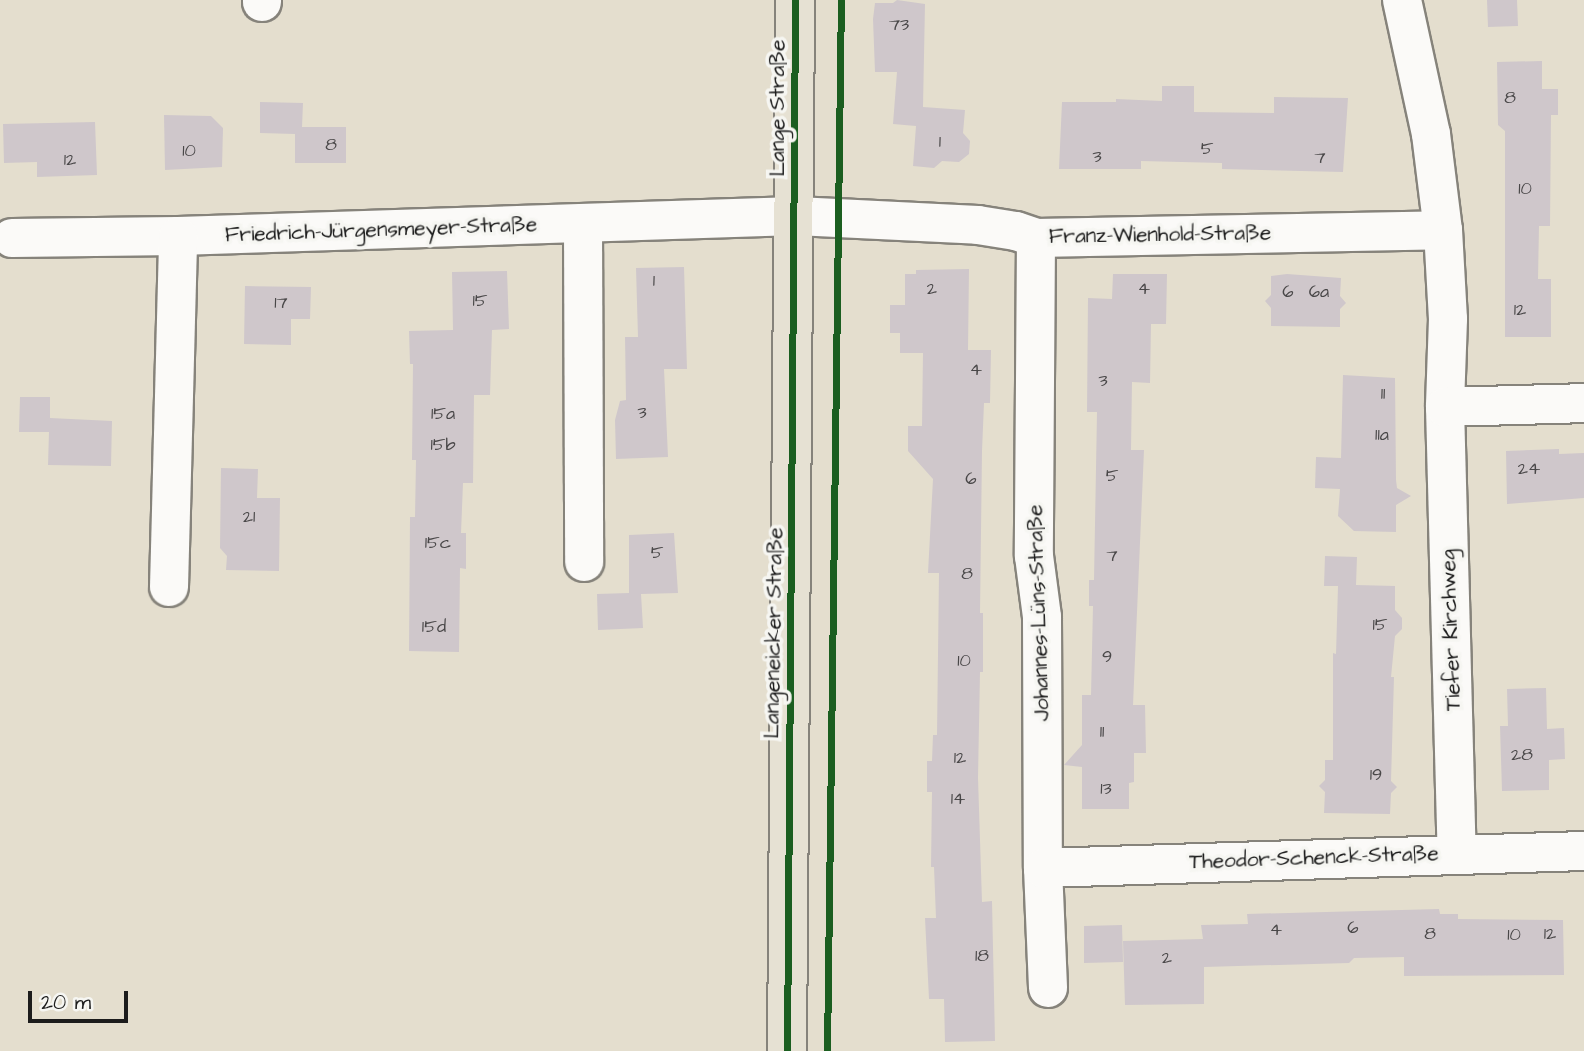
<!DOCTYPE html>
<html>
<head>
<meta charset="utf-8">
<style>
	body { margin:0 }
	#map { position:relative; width:1584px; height:1051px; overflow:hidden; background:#e4dece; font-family:"Architects Daughter",sans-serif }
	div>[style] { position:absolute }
	.building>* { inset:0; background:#cfc7cb }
	.roads { filter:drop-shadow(2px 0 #86837b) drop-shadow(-2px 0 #86837b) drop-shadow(0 2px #86837b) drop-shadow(0 -2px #86837b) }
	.minor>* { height:38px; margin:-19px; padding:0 19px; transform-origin:19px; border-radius:19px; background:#fbfaf8 }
	.major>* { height:38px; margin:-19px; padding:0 19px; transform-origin:19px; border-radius:19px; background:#e6e1d3 }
	.cycleway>* { height:7px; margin:-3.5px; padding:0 3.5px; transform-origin:3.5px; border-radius:3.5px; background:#1b5e20 }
	span { translate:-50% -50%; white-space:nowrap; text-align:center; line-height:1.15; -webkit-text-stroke:7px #f6f6f2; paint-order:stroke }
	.number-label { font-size:18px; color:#494748 }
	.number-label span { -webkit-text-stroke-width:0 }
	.street-label { font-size:21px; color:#1c1c1c }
	.scale { position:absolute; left:28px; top:991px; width:100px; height:32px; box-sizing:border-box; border:4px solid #1c1c1c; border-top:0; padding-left:9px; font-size:21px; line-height:24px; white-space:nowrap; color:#1c1c1c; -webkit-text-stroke:5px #f6f6f2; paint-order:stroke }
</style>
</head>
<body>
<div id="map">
	<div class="building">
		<i style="clip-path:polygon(897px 0,925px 4px,923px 107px,965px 110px,963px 133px,970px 141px,969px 154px,959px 162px,942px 161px,934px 168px,913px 166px,916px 126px,893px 124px,897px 72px,875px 72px,873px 19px,875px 3px,893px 3px)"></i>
		<i style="clip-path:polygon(1487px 0,1517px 0,1518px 26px,1488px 27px)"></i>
		<i style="clip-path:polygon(1542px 61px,1542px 89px,1558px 89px,1558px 115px,1551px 115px,1550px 226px,1539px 226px,1538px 279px,1551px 279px,1551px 337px,1505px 337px,1505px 131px,1498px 125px,1497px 62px)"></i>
		<i style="clip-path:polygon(1162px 86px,1194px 86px,1194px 112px,1274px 113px,1274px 97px,1348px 98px,1343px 172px,1222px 169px,1222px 163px,1141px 161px,1141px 169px,1059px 169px,1062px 102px,1116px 102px,1116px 99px,1162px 101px)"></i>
		<i style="clip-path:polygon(260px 102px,303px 103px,302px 127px,346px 127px,346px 163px,295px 163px,295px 134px,260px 133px)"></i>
		<i style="clip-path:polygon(164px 115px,211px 116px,223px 128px,222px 167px,165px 170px)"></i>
		<i style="clip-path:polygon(95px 122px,97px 175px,37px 177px,37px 162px,4px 163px,3px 124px)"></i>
		<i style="clip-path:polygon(684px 267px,687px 369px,664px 369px,668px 457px,616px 459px,615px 420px,620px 401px,626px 400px,625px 337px,638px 337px,636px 268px)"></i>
		<i style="clip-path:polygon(969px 269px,968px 350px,991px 350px,990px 403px,984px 403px,982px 451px,980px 613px,983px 613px,983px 672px,980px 672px,978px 778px,982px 902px,992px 901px,995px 1041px,945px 1042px,944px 999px,929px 999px,925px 918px,936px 918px,934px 867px,931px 867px,932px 792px,927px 792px,927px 761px,932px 761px,933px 735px,937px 735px,939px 573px,928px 573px,933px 479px,908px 451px,908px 426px,922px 426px,923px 353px,900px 353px,900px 333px,890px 333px,890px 305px,905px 305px,905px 274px,916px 274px,916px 270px)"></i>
		<i style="clip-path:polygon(507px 271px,509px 329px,492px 330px,490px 395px,474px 395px,473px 483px,463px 483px,461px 533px,466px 533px,466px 569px,460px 568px,459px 652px,409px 651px,410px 517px,415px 517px,416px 460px,412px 460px,413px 364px,410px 364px,409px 331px,453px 330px,452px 272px)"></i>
		<i style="clip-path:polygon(1113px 274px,1167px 274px,1166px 324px,1151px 324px,1150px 383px,1132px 382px,1131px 450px,1144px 450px,1133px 705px,1145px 705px,1146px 753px,1134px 753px,1134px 782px,1129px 783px,1129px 809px,1082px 809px,1082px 767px,1064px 765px,1082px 745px,1082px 695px,1091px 695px,1093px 606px,1089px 606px,1089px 580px,1094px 580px,1097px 412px,1087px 412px,1088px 298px,1112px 299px)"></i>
		<i style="clip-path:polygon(1287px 274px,1341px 278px,1340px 296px,1346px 303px,1340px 309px,1340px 327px,1271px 326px,1271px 308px,1265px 301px,1271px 295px,1271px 276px)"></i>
		<i style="clip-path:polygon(245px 286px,311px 287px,310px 319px,291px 319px,291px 345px,244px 344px)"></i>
		<i style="clip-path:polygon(1343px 375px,1395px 378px,1396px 480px,1397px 488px,1411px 496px,1396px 505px,1396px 532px,1354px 531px,1338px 516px,1340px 489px,1315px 488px,1316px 457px,1341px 458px)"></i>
		<i style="clip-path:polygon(20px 397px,50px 397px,50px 418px,112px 421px,111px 466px,48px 465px,49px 432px,19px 432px)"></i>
		<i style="clip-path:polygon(1559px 449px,1559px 454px,1584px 453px,1584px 498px,1507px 504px,1506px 451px)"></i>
		<i style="clip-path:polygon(221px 468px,258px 469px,257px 498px,280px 498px,279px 571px,226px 570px,227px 556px,220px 548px)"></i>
		<i style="clip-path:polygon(674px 533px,678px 593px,641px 594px,643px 628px,598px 630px,597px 594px,629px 593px,629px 535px)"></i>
		<i style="clip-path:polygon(1325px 556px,1357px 557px,1356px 585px,1395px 586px,1395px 610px,1402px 618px,1402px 629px,1395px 636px,1391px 677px,1394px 677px,1391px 781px,1397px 787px,1391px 793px,1390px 814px,1324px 813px,1325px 792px,1319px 786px,1325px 780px,1325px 760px,1333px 760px,1333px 653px,1336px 654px,1338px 586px,1324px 586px)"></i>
		<i style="clip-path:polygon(1546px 688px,1547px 729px,1564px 728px,1565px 759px,1549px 760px,1549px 790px,1502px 791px,1500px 726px,1508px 726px,1507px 689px)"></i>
		<i style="clip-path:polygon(1439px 909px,1440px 914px,1458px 914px,1458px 919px,1563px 920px,1564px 975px,1404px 976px,1404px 957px,1354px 958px,1349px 963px,1204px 967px,1204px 1004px,1125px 1005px,1123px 941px,1203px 939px,1201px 925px,1248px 924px,1247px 914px)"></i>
		<i style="clip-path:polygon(1122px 925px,1123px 962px,1084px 963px,1084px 926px)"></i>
	</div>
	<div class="roads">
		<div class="minor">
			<i style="left:1402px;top:0;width:137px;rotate:77.8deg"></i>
			<i style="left:1431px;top:134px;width:97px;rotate:82.9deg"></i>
			<i style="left:1443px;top:230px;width:89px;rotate:86.8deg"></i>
			<i style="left:1448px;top:319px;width:88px;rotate:92deg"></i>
			<i style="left:1445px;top:407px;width:446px;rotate:88.5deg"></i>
			<i style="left:262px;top:2px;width:2px;rotate:-90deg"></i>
			<i style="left:583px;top:223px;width:339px;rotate:89.8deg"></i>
			<i style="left:12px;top:238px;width:166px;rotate:-0.7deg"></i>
			<i style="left:178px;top:236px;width:618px;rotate:-1.85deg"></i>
			<i style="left:796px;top:216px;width:182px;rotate:2.8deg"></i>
			<i style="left:978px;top:225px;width:38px;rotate:9deg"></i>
			<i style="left:1016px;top:231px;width:21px;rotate:19deg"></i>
			<i style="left:1036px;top:238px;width:407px;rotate:-1.1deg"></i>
			<i style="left:1036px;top:238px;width:318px;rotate:90.4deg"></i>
			<i style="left:1034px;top:556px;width:62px;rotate:82.5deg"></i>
			<i style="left:1042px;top:617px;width:251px;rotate:89.8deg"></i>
			<i style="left:1043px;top:868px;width:120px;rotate:87.6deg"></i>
			<i style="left:1445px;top:407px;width:139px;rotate:-1.6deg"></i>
			<i style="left:169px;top:587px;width:351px;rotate:-88.5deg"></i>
			<i style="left:1043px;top:868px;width:541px;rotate:-1.8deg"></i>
		</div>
		<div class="major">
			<i style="left:787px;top:1051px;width:1051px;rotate:-89.56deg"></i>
		</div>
	</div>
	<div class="cycleway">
		<i style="left:787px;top:1051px;width:1051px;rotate:-89.56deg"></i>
		<i style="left:827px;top:1051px;width:1051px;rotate:-89.24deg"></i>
	</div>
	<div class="number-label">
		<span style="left:899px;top:25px">73</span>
		<span style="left:1510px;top:98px">8</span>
		<span style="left:940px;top:142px">1</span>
		<span style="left:331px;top:145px">8</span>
		<span style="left:1207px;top:149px">5</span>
		<span style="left:189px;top:151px">10</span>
		<span style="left:1097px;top:157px">3</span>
		<span style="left:1320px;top:158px">7</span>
		<span style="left:70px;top:160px">12</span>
		<span style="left:1525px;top:189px">10</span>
		<span style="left:654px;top:281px">1</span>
		<span style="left:932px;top:289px">2</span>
		<span style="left:1144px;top:289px">4</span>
		<span style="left:1288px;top:292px">6</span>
		<span style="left:1319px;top:292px">6a</span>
		<span style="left:480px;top:301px">15</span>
		<span style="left:281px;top:303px">17</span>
		<span style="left:1520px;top:310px">12</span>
		<span style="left:976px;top:370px">4</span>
		<span style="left:1103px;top:381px">3</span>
		<span style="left:1383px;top:394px">11</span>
		<span style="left:642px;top:413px">3</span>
		<span style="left:443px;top:414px">15a</span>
		<span style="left:1382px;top:435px">11a</span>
		<span style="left:443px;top:445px">15b</span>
		<span style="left:1529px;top:469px">24</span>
		<span style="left:1112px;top:476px">5</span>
		<span style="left:971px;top:479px">6</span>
		<span style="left:249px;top:517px">21</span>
		<span style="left:438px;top:543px">15c</span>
		<span style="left:657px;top:553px">5</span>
		<span style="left:1112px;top:556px">7</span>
		<span style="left:967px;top:574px">8</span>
		<span style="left:1380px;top:625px">15</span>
		<span style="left:434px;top:627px">15d</span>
		<span style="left:1107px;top:657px">9</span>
		<span style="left:964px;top:661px">10</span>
		<span style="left:1102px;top:732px">11</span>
		<span style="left:1522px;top:755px">28</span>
		<span style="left:960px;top:758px">12</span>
		<span style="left:1376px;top:775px">19</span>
		<span style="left:1106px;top:789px">13</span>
		<span style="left:958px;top:799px">14</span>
		<span style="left:1353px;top:928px">6</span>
		<span style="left:1276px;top:930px">4</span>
		<span style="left:1430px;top:934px">8</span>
		<span style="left:1550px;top:934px">12</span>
		<span style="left:1514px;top:935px">10</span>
		<span style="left:982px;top:956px">18</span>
		<span style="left:1167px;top:958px">2</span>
	</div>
	<div class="street-label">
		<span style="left:778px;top:108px;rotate:-90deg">Lange Straße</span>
		<span style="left:381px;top:230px;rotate:-2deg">Friedrich-Jürgensmeyer-Straße</span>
		<span style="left:1160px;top:235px;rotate:-1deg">Franz-Wienhold-Straße</span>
		<span style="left:1039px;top:613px;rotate:-92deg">Johannes-Lüns-Straße</span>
		<span style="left:1451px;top:630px;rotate:-92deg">Tiefer Kirchweg</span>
		<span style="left:774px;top:633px;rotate:-89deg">Langeneicker Straße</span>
		<span style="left:1314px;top:858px;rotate:-2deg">Theodor-Schenck-Straße</span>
	</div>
	<div class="scale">20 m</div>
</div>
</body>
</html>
